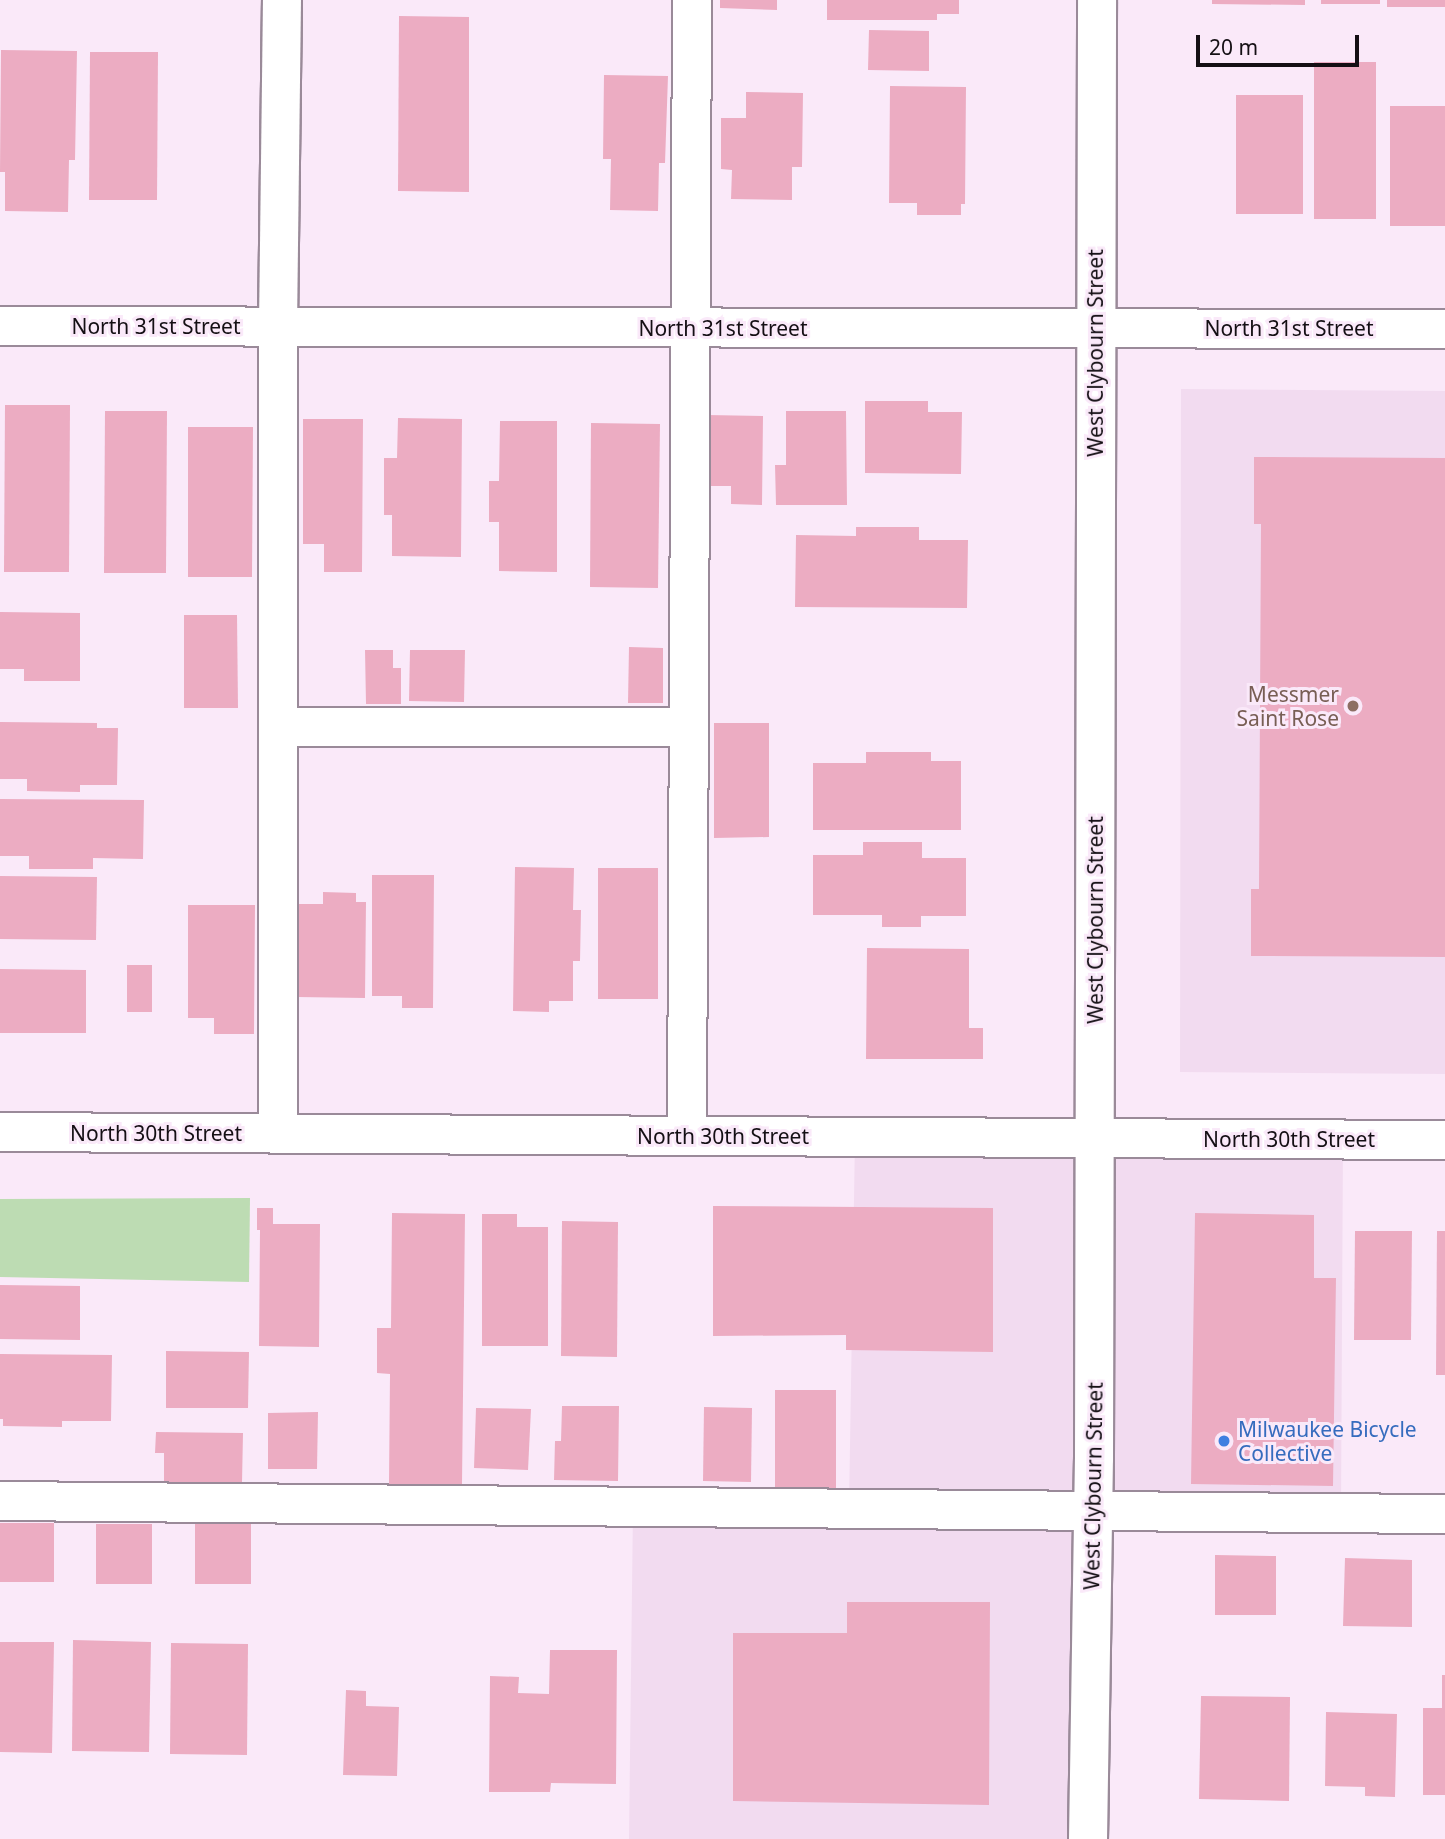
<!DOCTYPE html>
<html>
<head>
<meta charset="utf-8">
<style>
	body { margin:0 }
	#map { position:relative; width:1445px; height:1839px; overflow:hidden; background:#fae9f9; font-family:"Noto Sans",sans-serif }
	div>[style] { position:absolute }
	.built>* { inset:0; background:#f2dbf0 }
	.green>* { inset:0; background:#bddcb3 }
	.building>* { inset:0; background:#ecacc2 }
	.roads { filter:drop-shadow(2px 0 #9a8a99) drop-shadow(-2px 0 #9a8a99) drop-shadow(0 2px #9a8a99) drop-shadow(0 -2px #9a8a99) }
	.minor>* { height:38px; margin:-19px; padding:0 19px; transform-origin:19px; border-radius:19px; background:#fff }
	.dots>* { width:19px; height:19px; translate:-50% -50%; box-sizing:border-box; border:4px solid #fae9f9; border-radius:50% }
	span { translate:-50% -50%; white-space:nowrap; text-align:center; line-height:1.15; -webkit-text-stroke:6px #fae9f9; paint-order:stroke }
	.street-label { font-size:21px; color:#140f14 }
	.education-label { font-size:21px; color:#785e54 }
	.right { translate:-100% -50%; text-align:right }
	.shop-label { font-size:21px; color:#366cbe }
	.left { translate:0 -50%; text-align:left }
	.scale { position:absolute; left:1196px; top:35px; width:163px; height:32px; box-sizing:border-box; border:4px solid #140f14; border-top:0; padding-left:9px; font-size:21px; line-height:24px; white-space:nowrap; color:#140f14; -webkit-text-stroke:5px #fae9f9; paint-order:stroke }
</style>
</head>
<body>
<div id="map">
	<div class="built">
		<i style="clip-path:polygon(1181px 389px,1445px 391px,1445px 1074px,1180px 1072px)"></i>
		<i style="clip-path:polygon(855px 1137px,1343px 1140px,1341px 1513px,1092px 1511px,1088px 1839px,629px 1839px,633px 1507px,849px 1508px)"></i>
	</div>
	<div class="green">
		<i style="clip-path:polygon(250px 1198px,249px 1282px,0 1277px,0 1199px)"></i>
	</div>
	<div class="building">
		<i style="clip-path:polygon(720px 0,777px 0,777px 10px,720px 8px)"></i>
		<i style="clip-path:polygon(827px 0,959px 0,959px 14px,937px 14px,937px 20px,827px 20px)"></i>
		<i style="clip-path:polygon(1212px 0,1305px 0,1305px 5px,1212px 4px)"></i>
		<i style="clip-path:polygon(1321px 0,1380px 0,1380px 4px,1321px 4px)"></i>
		<i style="clip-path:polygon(1387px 0,1445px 0,1445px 7px,1387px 7px)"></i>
		<i style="clip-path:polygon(399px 16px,469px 17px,469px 192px,398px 191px)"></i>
		<i style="clip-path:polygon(869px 30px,929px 31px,929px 71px,868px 70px)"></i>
		<i style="clip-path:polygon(1px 50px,77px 51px,75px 160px,69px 160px,68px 212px,5px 211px,5px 172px,0 172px)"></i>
		<i style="clip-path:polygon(90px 52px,158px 52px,157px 200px,89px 200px)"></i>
		<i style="clip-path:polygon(1314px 62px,1376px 62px,1376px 219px,1314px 219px)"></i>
		<i style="clip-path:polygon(604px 75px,668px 76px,665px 163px,659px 163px,658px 211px,610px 210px,611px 159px,603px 159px)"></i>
		<i style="clip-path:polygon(890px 86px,966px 87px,965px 204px,961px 204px,961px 215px,917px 215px,917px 203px,889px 203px)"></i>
		<i style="clip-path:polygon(746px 92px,803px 93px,802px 167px,792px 167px,792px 200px,731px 199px,732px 170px,721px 169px,721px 118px,746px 118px)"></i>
		<i style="clip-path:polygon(1236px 95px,1303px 95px,1303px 214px,1236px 214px)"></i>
		<i style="clip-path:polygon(1390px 106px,1445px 106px,1445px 226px,1390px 226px)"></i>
		<i style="clip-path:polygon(865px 401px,928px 401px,928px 412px,962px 412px,961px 474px,865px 473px)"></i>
		<i style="clip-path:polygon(5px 405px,70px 405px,69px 572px,4px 572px)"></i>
		<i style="clip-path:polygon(105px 411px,167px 411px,166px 573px,104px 573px)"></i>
		<i style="clip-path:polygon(786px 411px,846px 411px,847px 505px,776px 505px,775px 465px,786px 465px)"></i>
		<i style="clip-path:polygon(707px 415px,763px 416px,762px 505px,731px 504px,731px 486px,706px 486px)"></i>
		<i style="clip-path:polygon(398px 418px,462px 419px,461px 557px,392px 556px,392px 515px,384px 515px,384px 458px,397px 458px)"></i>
		<i style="clip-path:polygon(303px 419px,363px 419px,362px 572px,324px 572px,324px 544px,303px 544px)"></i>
		<i style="clip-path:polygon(500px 421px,557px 421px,557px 572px,499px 571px,499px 522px,489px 522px,489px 481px,499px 481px)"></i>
		<i style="clip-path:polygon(591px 423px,660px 424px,658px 588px,590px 587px)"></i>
		<i style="clip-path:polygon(188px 427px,253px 427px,252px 577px,188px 577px)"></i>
		<i style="clip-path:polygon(1254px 457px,1445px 458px,1445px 957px,1251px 956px,1251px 889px,1259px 889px,1261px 524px,1254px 524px)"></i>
		<i style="clip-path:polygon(856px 527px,919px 527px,919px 540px,968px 540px,967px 608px,795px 607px,796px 535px,856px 536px)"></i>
		<i style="clip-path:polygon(0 612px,80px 613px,80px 681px,24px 681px,24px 669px,0 669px)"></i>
		<i style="clip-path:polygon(184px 615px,237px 615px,238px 708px,184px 708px)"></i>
		<i style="clip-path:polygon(629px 647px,663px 648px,663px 703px,628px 703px)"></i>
		<i style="clip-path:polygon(365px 650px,393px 650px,393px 668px,401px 668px,401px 704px,366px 704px)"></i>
		<i style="clip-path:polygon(410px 650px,465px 650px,464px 702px,409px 701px)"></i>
		<i style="clip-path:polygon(0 722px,97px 723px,97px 728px,118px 728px,117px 785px,80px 785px,80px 792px,27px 791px,27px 779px,0 779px)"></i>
		<i style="clip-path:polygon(714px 723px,769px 723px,769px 837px,714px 838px)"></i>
		<i style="clip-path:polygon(866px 752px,931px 752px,931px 761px,961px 761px,961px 830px,813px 830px,813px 763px,866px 763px)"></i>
		<i style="clip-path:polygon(0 799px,144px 800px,143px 859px,93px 858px,93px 869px,29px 869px,29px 856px,0 856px)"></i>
		<i style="clip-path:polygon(863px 842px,922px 842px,922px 858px,966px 858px,966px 916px,921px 916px,921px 927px,882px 927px,882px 915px,813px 915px,813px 855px,863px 855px)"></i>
		<i style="clip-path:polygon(515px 867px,574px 868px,573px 910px,581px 910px,580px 961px,573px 961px,573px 1001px,549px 1001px,549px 1012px,513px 1011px)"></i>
		<i style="clip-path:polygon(598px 868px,658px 868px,658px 999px,598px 999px)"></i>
		<i style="clip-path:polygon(372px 875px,434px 875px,433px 1008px,402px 1008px,402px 996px,372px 996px)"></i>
		<i style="clip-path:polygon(0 876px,97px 877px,96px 940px,0 939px)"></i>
		<i style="clip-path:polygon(323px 892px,356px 893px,356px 902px,366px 902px,365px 998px,297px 997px,298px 904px,323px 904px)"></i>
		<i style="clip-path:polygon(188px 905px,255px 905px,254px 1034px,214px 1034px,214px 1018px,188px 1018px)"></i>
		<i style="clip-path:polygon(867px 948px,969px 949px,969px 1028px,983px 1028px,983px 1059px,866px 1059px)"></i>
		<i style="clip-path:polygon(127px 965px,152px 965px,152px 1012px,127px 1012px)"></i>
		<i style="clip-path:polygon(0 969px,86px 970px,86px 1033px,0 1033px)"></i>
		<i style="clip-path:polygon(713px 1206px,993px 1208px,993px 1352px,846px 1350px,846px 1335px,713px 1336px)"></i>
		<i style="clip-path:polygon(257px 1208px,273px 1208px,273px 1224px,320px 1224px,319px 1347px,259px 1346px,260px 1230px,257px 1230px)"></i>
		<i style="clip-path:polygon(392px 1213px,465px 1214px,462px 1485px,389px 1484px,390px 1374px,377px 1373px,377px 1328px,391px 1328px)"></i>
		<i style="clip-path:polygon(1195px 1213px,1314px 1215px,1314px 1278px,1336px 1278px,1333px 1486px,1191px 1484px)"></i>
		<i style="clip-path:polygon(482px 1214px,517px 1214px,517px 1227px,548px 1227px,548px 1346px,482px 1346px)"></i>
		<i style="clip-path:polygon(562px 1221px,618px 1222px,617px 1357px,561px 1356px)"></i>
		<i style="clip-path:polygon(1355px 1231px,1412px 1231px,1411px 1340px,1354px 1340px)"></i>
		<i style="clip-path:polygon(1437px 1231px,1445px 1231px,1445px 1375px,1436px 1375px)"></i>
		<i style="clip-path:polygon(0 1285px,80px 1286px,80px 1340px,0 1339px)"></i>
		<i style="clip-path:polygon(166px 1351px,249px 1352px,248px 1408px,166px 1408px)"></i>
		<i style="clip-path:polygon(0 1354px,112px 1355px,111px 1421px,62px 1421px,62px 1427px,3px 1426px,3px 1419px,0 1419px)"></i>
		<i style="clip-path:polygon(775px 1390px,836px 1390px,836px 1496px,775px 1496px)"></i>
		<i style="clip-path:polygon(562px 1406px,619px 1406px,618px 1481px,554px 1480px,555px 1441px,561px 1441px)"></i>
		<i style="clip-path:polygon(704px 1407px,752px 1408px,751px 1482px,703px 1481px)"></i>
		<i style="clip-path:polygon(476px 1408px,531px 1409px,528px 1470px,474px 1468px)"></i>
		<i style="clip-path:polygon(318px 1412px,317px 1469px,268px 1469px,268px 1413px)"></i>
		<i style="clip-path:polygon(156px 1432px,243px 1433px,242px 1483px,164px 1482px,164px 1453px,155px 1453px)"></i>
		<i style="clip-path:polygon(0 1523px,54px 1523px,54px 1582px,0 1582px)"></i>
		<i style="clip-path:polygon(96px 1524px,152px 1524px,152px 1584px,96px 1584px)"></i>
		<i style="clip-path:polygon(195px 1524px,251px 1524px,251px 1584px,195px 1584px)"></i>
		<i style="clip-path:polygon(1215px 1555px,1276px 1556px,1276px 1615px,1215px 1615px)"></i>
		<i style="clip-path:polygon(1345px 1558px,1412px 1560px,1412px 1627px,1343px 1626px)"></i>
		<i style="clip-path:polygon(847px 1602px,990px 1602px,989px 1805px,733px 1801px,733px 1633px,847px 1633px)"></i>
		<i style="clip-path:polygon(73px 1640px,151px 1642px,149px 1752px,72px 1751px)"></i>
		<i style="clip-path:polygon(0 1642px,54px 1642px,52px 1753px,0 1752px)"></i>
		<i style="clip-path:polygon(171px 1643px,248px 1644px,247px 1755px,170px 1754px)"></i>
		<i style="clip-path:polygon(550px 1650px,617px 1650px,616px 1784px,551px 1783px,550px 1792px,489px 1792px,490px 1676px,519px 1677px,518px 1693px,549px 1694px)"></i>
		<i style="clip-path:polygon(1442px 1675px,1445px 1675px,1445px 1795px,1423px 1795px,1423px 1708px,1442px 1708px)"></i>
		<i style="clip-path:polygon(346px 1690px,366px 1691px,366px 1706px,399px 1707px,397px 1776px,343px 1775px)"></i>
		<i style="clip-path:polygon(1201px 1696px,1290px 1697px,1289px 1801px,1199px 1799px)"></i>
		<i style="clip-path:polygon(1326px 1712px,1397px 1714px,1395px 1797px,1365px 1796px,1365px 1787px,1325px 1786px)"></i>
	</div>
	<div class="roads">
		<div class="minor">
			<i style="left:0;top:326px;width:1445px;rotate:0.12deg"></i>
			<i style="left:278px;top:727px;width:411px"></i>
			<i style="left:0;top:1132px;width:1445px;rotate:0.32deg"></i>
			<i style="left:278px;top:1134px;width:808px;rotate:-90deg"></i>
			<i style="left:278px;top:326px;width:326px;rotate:-89.3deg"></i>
			<i style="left:687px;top:1136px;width:1136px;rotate:-89.75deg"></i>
			<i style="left:0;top:1501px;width:1445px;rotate:0.52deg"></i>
			<i style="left:1088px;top:1839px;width:381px;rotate:-89.1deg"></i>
			<i style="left:1094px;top:1458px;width:1458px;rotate:-89.88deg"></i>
		</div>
	</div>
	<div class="dots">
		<i style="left:1353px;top:706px;background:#8d6e63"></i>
		<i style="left:1224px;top:1441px;background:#3f7fe0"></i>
	</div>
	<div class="street-label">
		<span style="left:156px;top:326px">North 31st Street</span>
		<span style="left:723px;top:328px">North 31st Street</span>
		<span style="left:1289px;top:328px">North 31st Street</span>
		<span style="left:1095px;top:353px;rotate:-90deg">West Clybourn Street</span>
		<span style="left:1095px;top:920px;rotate:-90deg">West Clybourn Street</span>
		<span style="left:156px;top:1133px">North 30th Street</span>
		<span style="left:723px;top:1136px">North 30th Street</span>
		<span style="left:1289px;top:1139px">North 30th Street</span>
		<span style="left:1093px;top:1486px;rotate:-89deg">West Clybourn Street</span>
	</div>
	<div class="education-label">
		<span class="right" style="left:1339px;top:706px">Messmer<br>Saint Rose</span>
	</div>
	<div class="shop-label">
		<span class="left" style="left:1238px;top:1441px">Milwaukee Bicycle<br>Collective</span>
	</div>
	<div class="scale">20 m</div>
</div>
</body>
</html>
